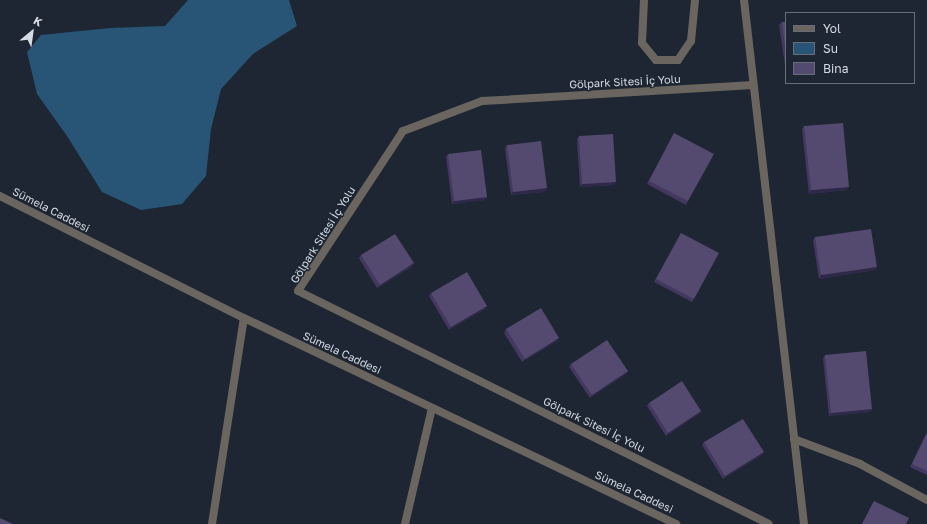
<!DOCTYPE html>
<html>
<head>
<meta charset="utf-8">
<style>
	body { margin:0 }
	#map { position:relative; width:927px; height:524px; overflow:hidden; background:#1d2632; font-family:"Golos Text",sans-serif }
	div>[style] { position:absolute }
	.water>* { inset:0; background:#285476 }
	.service>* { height:8px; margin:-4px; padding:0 4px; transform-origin:4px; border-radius:4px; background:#6a665f }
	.minor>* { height:8px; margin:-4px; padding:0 4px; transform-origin:4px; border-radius:4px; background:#6a665f }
	.wall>* { inset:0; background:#443760 }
	.shaded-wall>* { inset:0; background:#2e2948 }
	.building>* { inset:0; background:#54496e }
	span { translate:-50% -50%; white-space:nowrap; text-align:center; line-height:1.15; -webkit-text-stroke:3px #1d2632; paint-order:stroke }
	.street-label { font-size:11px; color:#d5dbe3 }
	.legend { position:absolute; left:785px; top:12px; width:130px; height:72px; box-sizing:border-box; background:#1d2632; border:1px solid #676e79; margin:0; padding:5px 7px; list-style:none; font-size:12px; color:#d5dbe3 }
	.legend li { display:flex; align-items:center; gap:8px; height:20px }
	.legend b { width:20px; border:1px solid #676e79 }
	.north { position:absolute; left:12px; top:12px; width:40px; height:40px; -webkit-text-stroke:3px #1d2632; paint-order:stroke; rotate:29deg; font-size:11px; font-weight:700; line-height:16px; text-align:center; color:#d5dbe3 }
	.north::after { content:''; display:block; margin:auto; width:14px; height:18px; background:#d5dbe3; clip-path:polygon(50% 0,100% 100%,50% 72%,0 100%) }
</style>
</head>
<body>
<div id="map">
	<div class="water">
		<i style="clip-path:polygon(188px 0,289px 0,297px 26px,253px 54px,221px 89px,211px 129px,206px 176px,182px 204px,141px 210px,102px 192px,67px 136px,37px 94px,27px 52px,41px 35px,110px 28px,165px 26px)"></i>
	</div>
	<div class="service">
		<i style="left:644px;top:0;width:43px;rotate:92.7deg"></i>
		<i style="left:642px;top:43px;width:22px;rotate:51deg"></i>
		<i style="left:656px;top:60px;width:22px"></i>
		<i style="left:678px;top:60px;width:23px;rotate:-56deg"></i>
		<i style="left:691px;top:41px;width:41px;rotate:-84.4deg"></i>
	</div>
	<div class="minor">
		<i style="left:744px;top:0;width:527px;rotate:83.47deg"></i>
		<i style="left:753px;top:85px;width:271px;rotate:176.6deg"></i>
		<i style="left:482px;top:101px;width:85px;rotate:159.2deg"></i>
		<i style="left:403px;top:131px;width:191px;rotate:123.3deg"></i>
		<i style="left:298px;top:291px;width:525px;rotate:26.32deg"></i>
		<i style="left:0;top:196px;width:273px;rotate:26.6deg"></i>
		<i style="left:244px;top:318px;width:479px;rotate:25.5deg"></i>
		<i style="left:794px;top:439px;width:71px;rotate:20.7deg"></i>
		<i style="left:860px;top:464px;width:76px;rotate:28.2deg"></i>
		<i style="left:212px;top:524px;width:208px;rotate:-81.2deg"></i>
		<i style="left:405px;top:524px;width:119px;rotate:-76.9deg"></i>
	</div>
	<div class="wall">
		<i style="clip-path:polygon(782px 22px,786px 22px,786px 72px,779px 25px)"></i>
		<i style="clip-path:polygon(804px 126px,847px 190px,809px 194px,802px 129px)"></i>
		<i style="clip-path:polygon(674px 133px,688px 201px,686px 205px,647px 184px)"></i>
		<i style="clip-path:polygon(579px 136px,614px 185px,580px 187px,577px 139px)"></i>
		<i style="clip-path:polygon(507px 145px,547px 188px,544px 192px,511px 195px,505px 148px)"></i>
		<i style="clip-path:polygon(448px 154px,487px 197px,485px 200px,452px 204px,446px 157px)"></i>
		<i style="clip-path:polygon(681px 233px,694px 299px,692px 302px,654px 282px)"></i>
		<i style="clip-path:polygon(815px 237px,875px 270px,819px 279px,813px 240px)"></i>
		<i style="clip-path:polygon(361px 255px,412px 267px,377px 288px,359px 258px)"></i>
		<i style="clip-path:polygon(431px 293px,487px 306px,485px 309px,449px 330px,429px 296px)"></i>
		<i style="clip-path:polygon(506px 329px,557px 341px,522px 362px,504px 333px)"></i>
		<i style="clip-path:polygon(825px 355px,872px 409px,870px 412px,829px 416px,823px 358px)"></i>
		<i style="clip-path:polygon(571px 364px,628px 371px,626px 374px,590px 398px,569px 367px)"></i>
		<i style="clip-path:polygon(649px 403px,701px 411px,699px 414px,666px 436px,647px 406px)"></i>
		<i style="clip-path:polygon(927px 433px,927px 475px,910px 467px,925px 436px)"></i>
		<i style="clip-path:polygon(704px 442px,762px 455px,723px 479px,702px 445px)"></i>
		<i style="clip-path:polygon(874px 501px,906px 524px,862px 524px)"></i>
	</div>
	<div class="shaded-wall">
		<i style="clip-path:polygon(616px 182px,614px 185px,580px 187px,582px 184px)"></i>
		<i style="clip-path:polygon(849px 187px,847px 190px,809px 194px,811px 190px)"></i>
		<i style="clip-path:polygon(547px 188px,544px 192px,511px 195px,513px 192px)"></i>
		<i style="clip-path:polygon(487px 197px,485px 200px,452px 204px,454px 201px)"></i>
		<i style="clip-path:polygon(414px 263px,412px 267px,377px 288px,380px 285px)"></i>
		<i style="clip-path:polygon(877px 267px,875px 270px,819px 279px,821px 275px)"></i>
		<i style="clip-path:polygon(487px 306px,485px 309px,449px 330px,451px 327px)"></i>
		<i style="clip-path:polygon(559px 338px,557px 341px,522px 362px,525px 359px)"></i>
		<i style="clip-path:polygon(628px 371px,626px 374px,590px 398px,592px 395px)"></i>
		<i style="clip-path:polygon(872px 409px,870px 412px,829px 416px,831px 413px)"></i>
		<i style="clip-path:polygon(701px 411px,699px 414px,666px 436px,668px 433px)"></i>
		<i style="clip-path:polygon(764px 452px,762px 455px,723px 479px,725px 476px)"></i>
	</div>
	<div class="building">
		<i style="clip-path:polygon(782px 22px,786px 22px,786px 54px)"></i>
		<i style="clip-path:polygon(843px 123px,849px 187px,811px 190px,804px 126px)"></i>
		<i style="clip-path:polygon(674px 133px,714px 154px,688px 201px,649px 181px)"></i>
		<i style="clip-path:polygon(613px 134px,616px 182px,582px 184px,579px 136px)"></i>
		<i style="clip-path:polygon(541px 141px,547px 188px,513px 192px,507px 145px)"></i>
		<i style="clip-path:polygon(481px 150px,487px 197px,454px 201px,448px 154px)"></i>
		<i style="clip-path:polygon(871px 229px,877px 267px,821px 275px,815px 237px)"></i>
		<i style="clip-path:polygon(681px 233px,719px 253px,694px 299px,656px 279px)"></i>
		<i style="clip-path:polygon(395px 234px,414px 263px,380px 285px,361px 255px)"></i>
		<i style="clip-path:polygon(467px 272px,487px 306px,451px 327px,431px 293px)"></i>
		<i style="clip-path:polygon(541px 308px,559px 338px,525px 359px,506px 329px)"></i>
		<i style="clip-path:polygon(607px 340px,628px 371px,592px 395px,571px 364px)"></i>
		<i style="clip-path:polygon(866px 351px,872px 409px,831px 413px,825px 355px)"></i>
		<i style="clip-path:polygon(682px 381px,701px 411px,668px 433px,649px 403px)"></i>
		<i style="clip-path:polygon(743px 419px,764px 452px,725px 476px,704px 442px)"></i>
		<i style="clip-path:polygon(927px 433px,927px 471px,912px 464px)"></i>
		<i style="clip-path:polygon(874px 501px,909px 518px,906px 524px,862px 524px)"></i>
		<i style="clip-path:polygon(0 518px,13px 524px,0 524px)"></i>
	</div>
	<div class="street-label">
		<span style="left:625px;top:82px;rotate:-3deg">Gölpark Sitesi İç Yolu</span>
		<span style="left:51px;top:210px;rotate:27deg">Sümela Caddesi</span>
		<span style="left:323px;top:235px;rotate:-58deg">Gölpark Sitesi İç Yolu</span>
		<span style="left:342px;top:353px;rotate:25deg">Sümela Caddesi</span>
		<span style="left:594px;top:425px;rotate:26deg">Gölpark Sitesi İç Yolu</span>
		<span style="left:634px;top:492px;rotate:25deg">Sümela Caddesi</span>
	</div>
	<ul class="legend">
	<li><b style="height:5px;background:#6a665f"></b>Yol</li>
	<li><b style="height:11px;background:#285476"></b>Su</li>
	<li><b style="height:11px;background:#54496e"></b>Bina</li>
	</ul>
	<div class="north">K</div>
</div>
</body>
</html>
